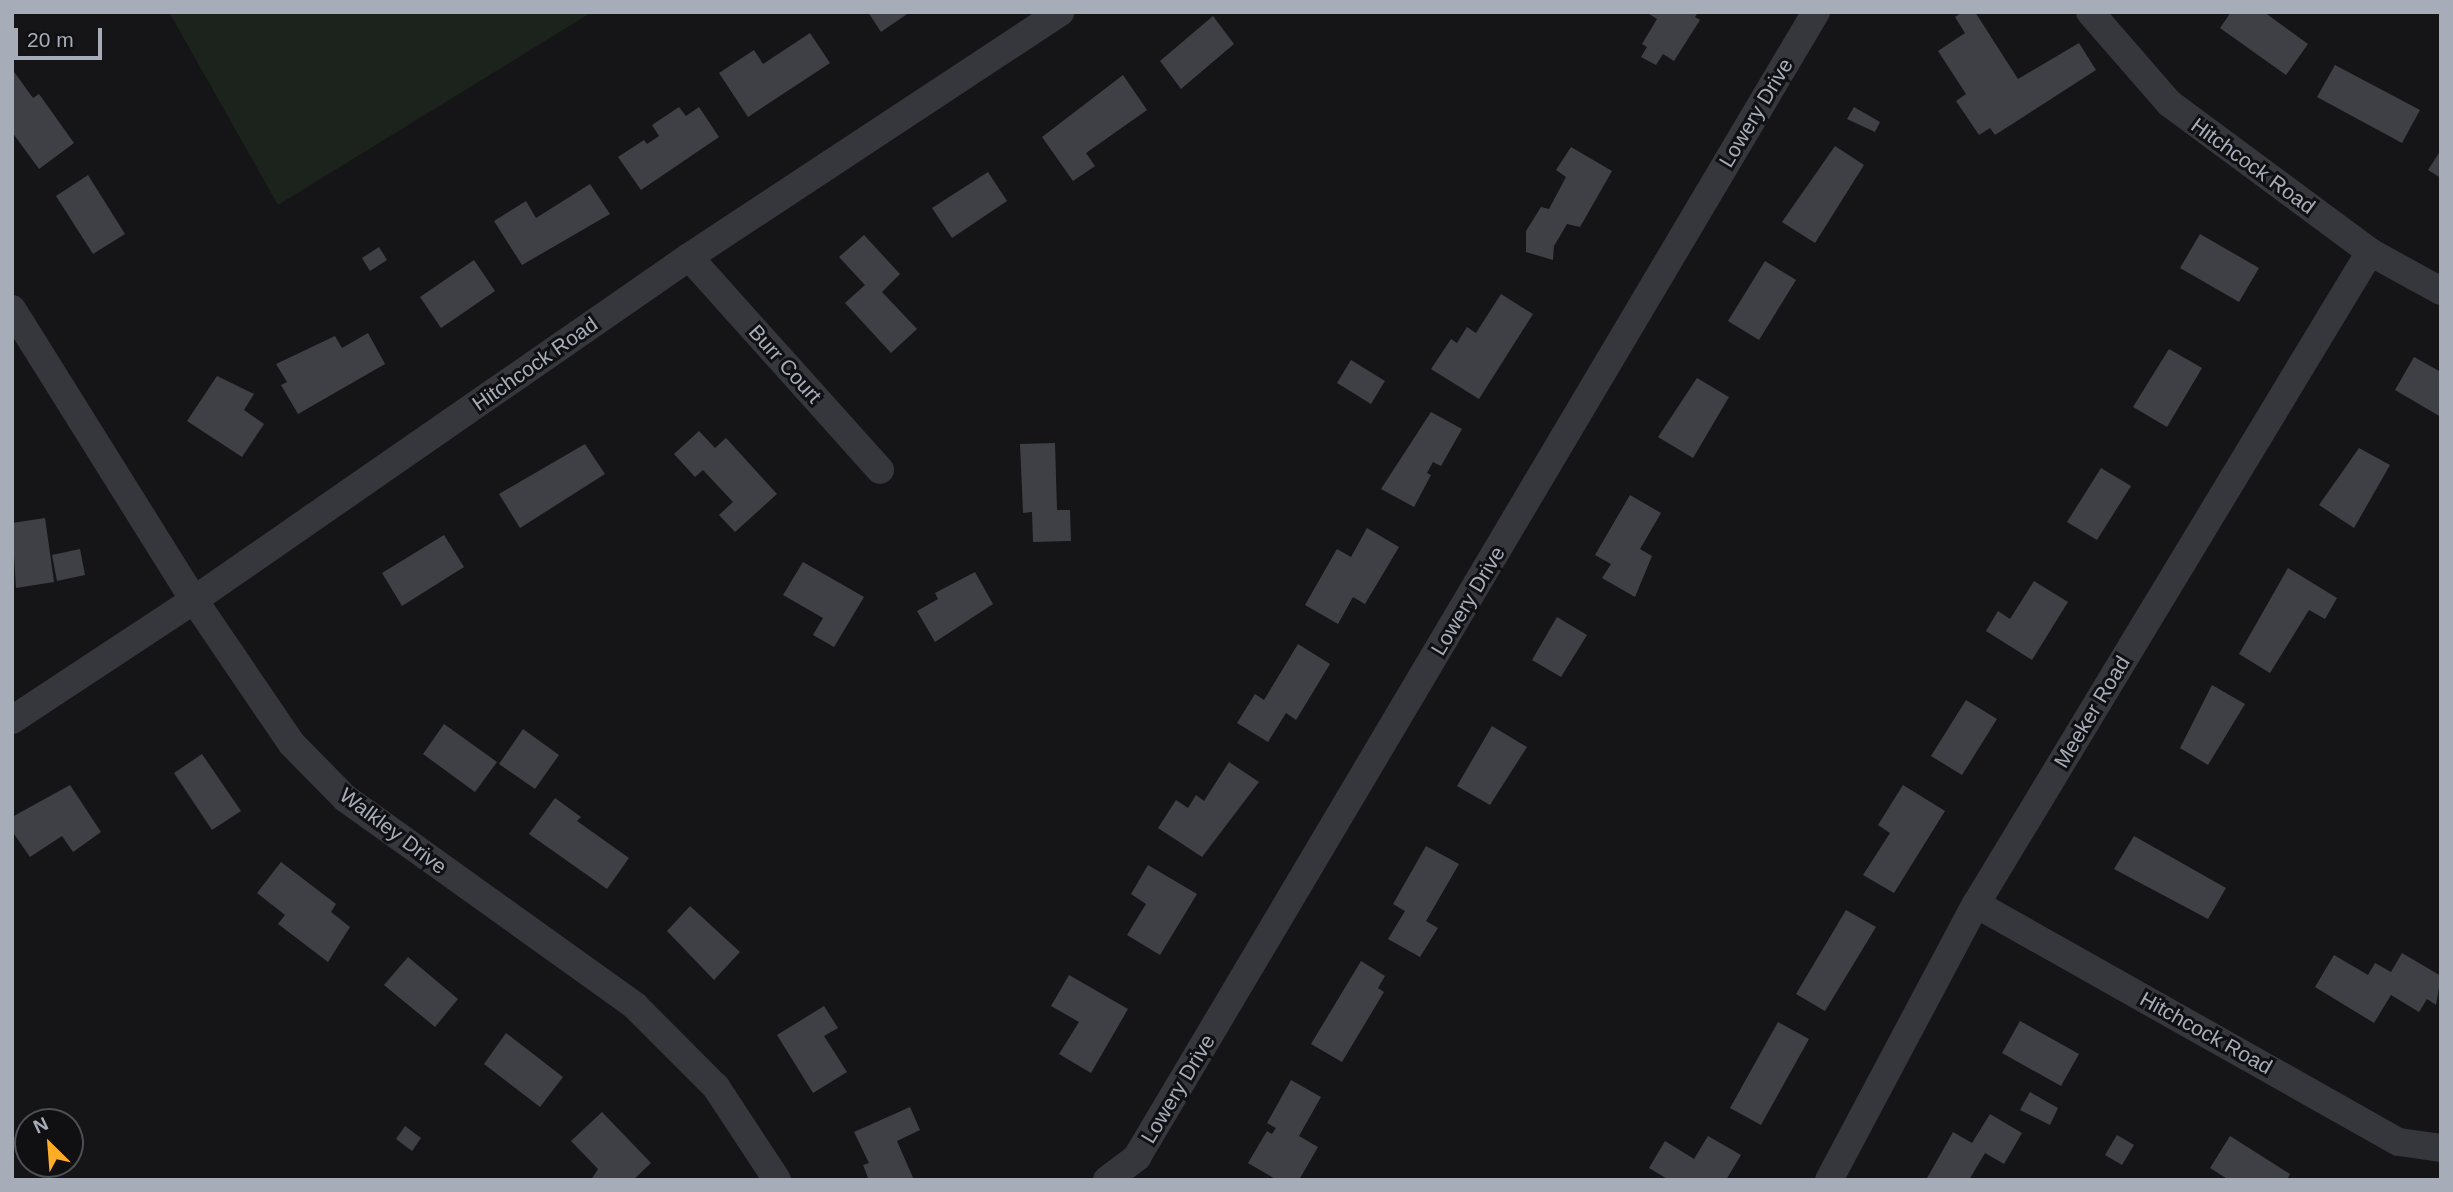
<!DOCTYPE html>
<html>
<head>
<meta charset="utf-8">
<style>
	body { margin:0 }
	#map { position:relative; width:2453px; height:1192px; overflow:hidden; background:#151518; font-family:Helvetica,sans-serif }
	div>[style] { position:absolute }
	.green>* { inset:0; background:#1b231c }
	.building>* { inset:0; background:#3f4045 }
	.minor>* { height:28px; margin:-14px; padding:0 14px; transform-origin:14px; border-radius:14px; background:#36373d }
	span { translate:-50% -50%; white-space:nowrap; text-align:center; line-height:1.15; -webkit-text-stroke:6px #101013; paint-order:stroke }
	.street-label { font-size:21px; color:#a6adb9 }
	.frame { position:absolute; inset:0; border:14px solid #a6adb9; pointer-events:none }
	.north { position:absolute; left:14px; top:1108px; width:70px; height:70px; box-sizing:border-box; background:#101013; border:2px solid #4c4f55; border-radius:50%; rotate:335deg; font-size:19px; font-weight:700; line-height:28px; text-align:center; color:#a6adb9 }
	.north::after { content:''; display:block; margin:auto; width:24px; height:32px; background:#ffac26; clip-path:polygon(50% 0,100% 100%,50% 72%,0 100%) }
	.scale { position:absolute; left:14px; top:28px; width:88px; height:32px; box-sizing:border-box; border:4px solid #a6adb9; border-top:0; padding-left:9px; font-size:21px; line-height:24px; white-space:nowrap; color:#a6adb9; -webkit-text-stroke:5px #101013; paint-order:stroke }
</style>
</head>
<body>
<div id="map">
	<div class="green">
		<i style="clip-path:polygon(169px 12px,592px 12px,278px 205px)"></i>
	</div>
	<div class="building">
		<i style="clip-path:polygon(868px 12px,910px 12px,881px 32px)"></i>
		<i style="clip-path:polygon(1646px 12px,1698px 12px,1695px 17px,1700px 20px,1674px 61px,1663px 54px,1656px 65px,1641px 57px,1647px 47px,1642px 44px,1657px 19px)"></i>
		<i style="clip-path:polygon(1963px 12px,1975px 12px,2018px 79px,2079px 43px,2096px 70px,1995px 135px,1990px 128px,1979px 135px,1956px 101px,1966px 94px,1938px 51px,1965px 33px,1955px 17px)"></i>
		<i style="clip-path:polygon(2231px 12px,2264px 12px,2308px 44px,2286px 75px,2220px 28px)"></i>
		<i style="clip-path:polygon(1213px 16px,1234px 44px,1181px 89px,1160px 61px)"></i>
		<i style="clip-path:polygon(810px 33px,830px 63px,748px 117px,719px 73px,754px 50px,763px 64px)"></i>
		<i style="clip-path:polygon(2335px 65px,2420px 110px,2402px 143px,2317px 97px)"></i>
		<i style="clip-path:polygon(12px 69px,33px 98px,39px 94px,74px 143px,39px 169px,12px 132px)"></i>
		<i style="clip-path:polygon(1123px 75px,1147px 110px,1086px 153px,1095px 166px,1073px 181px,1042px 137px)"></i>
		<i style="clip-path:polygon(679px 107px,686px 116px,699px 107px,719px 137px,641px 190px,618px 157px,644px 140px,647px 144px,659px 136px,652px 125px)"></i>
		<i style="clip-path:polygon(1854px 107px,1880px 122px,1875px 132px,1847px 119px)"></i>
		<i style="clip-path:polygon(1835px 146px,1864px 165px,1815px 243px,1782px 222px)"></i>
		<i style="clip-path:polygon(1571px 147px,1612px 171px,1580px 227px,1567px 224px,1554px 246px,1553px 260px,1526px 252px,1526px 231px,1541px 207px,1549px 209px,1566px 177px,1556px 170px)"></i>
		<i style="clip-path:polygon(2441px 150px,2441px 178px,2428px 170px)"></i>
		<i style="clip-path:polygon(988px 172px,1007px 201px,952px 238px,932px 208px)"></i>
		<i style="clip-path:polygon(88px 175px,125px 234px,93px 254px,56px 196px)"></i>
		<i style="clip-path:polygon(590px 184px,610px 214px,522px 265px,494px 221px,526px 201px,536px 218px)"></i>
		<i style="clip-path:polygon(2200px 234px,2259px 268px,2239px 302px,2180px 268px)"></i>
		<i style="clip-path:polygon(864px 235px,900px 274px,882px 292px,917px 329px,891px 353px,845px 303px,865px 285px,839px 257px)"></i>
		<i style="clip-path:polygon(379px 247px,387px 260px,370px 271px,362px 258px)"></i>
		<i style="clip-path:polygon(474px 260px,495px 291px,441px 328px,420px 297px)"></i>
		<i style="clip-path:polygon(1765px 261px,1796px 280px,1759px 340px,1728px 321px)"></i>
		<i style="clip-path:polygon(1501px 294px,1533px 314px,1479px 399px,1431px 369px,1451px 339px,1457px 343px,1467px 327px,1476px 333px)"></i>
		<i style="clip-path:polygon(368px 333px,385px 364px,298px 414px,281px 385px,287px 382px,276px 364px,335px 336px,342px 348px)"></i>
		<i style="clip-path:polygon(2169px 349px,2202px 368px,2167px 427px,2133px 407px)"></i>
		<i style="clip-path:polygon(2414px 357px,2441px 372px,2441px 417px,2395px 390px)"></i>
		<i style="clip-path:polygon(1351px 360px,1385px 381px,1371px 404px,1337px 383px)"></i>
		<i style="clip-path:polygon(217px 376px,254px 394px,244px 410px,264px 424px,242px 457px,187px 421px)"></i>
		<i style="clip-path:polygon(1697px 378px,1729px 397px,1693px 458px,1658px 437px)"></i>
		<i style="clip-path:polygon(1431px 412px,1462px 429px,1441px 466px,1433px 462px,1427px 473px,1431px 475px,1414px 507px,1381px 489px)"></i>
		<i style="clip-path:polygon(699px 431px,715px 448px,726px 438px,777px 494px,735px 532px,719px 515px,733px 502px,703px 470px,695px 477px,674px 454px)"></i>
		<i style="clip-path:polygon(1055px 443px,1057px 510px,1070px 510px,1071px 541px,1033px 542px,1032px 512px,1023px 513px,1020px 444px)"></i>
		<i style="clip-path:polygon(585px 444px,605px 474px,520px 528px,499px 494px)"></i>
		<i style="clip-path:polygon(2359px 448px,2390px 465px,2354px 528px,2319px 505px)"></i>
		<i style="clip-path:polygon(2101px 468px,2131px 486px,2097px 540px,2067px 522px)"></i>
		<i style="clip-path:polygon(1630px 495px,1661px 513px,1640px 549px,1652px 556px,1635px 597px,1602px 578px,1611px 564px,1595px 555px)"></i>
		<i style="clip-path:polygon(45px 518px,54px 582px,16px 588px,12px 523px)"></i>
		<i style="clip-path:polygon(1367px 528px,1399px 547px,1365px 604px,1353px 597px,1338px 624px,1305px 605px,1337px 549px,1351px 557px)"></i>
		<i style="clip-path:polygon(444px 535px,464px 567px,402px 606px,382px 573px)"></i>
		<i style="clip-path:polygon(80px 549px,85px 575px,57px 581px,52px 555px)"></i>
		<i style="clip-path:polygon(803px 562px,864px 597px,834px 647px,813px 635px,823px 618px,783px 595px)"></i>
		<i style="clip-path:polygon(2288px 568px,2337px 598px,2325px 619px,2309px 610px,2270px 673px,2239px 654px)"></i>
		<i style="clip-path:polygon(975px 572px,993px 604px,935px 642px,917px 611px,938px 599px,935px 593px)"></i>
		<i style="clip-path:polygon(2034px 581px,2068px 602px,2032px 660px,1986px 631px,1998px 611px,2010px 619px)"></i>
		<i style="clip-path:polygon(1557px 617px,1587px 635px,1561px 677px,1532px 660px)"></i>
		<i style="clip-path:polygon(1298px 644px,1330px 664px,1296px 720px,1286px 713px,1268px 742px,1237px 723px,1255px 694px,1264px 700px)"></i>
		<i style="clip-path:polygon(2212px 685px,2245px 704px,2208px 765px,2180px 748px)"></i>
		<i style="clip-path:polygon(1966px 700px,1997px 719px,1962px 775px,1931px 756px)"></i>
		<i style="clip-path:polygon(444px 724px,497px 762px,475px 792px,423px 754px)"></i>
		<i style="clip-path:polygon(1492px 726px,1527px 747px,1490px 805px,1457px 786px)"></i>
		<i style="clip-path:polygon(523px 729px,559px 755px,535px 789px,499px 764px)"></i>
		<i style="clip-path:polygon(202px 754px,241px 811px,212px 830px,174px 773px)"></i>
		<i style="clip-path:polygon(1229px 762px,1259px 782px,1202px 857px,1158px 828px,1176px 800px,1188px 808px,1196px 795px,1204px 801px)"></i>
		<i style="clip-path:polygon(70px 785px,101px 832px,73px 852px,62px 836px,30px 857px,12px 831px,12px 817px)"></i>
		<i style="clip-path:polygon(1903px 785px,1945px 811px,1894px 893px,1863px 875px,1890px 833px,1878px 825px)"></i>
		<i style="clip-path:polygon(555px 798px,581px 817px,577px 821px,629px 858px,607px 889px,529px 834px)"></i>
		<i style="clip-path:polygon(2134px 836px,2226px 888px,2208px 919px,2114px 869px)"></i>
		<i style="clip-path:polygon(1426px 846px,1459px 864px,1426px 921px,1438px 928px,1420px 957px,1388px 939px,1405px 911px,1393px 904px)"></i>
		<i style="clip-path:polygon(281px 862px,336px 904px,331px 912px,350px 927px,328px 962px,278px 924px,285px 915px,257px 893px)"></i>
		<i style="clip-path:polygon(1148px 865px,1197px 894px,1160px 955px,1127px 935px,1146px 904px,1131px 894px)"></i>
		<i style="clip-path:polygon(690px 906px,740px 952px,714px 980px,667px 931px)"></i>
		<i style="clip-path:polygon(1846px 910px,1876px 927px,1825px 1011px,1796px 994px)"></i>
		<i style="clip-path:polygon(2402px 953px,2441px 976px,2436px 1005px,2427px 999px,2419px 1012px,2391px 995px,2374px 1023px,2315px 987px,2334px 955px,2368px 975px,2375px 963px,2391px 972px)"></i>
		<i style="clip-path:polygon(408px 957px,458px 999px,435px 1027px,384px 985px)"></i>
		<i style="clip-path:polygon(1361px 961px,1385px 976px,1378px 988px,1384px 992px,1342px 1062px,1311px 1044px)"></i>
		<i style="clip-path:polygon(1069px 975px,1128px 1009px,1091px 1073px,1059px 1054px,1079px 1022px,1051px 1006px)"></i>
		<i style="clip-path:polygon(824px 1006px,838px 1028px,824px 1036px,847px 1072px,813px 1093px,777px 1035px)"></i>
		<i style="clip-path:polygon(2020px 1021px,2079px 1054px,2061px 1086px,2002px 1053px)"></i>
		<i style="clip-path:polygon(1778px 1022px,1809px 1039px,1761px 1125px,1730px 1108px)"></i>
		<i style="clip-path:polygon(506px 1033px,563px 1077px,540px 1107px,484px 1064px)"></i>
		<i style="clip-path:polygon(1291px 1080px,1321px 1097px,1299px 1136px,1318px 1147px,1299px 1180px,1277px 1180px,1248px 1163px,1267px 1131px,1272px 1134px,1276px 1128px,1267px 1123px)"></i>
		<i style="clip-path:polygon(2030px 1092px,2058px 1108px,2050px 1125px,2020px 1110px)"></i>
		<i style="clip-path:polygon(910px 1107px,920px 1130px,897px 1141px,914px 1180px,869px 1180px,863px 1165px,869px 1163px,854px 1132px)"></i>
		<i style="clip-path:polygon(602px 1112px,651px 1163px,633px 1180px,591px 1180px,598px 1169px,571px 1141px)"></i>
		<i style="clip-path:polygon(1990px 1114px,2022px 1133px,2004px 1164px,1985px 1153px,1969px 1180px,1926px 1180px,1953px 1132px,1972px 1143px)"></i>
		<i style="clip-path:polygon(405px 1126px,421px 1138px,412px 1151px,396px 1139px)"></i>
		<i style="clip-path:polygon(2117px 1135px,2134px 1145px,2122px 1165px,2105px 1155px)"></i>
		<i style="clip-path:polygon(1708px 1136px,1741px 1155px,1726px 1180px,1669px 1180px,1649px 1168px,1665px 1141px,1694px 1159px)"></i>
		<i style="clip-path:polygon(2230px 1136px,2290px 1174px,2287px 1180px,2229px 1180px,2210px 1168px)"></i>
	</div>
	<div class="minor">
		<i style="left:2090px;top:12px;width:121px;rotate:49deg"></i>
		<i style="left:2169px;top:103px;width:250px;rotate:36.5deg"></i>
		<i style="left:2370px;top:252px;width:81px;rotate:28.8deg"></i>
		<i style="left:689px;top:257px;width:286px;rotate:48.1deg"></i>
		<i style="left:12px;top:309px;width:343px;rotate:58deg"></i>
		<i style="left:194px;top:600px;width:174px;rotate:55.8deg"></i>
		<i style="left:292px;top:744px;width:76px;rotate:45.5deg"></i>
		<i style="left:345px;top:798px;width:357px;rotate:35.6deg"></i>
		<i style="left:635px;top:1006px;width:115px;rotate:45deg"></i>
		<i style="left:716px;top:1087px;width:111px;rotate:56.7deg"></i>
		<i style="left:12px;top:720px;width:218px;rotate:-33.4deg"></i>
		<i style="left:194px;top:600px;width:602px;rotate:-34.72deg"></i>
		<i style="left:689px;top:257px;width:445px;rotate:-33.4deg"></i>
		<i style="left:1976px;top:904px;width:485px;rotate:29.4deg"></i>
		<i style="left:2399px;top:1142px;width:42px;rotate:8.1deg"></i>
		<i style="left:1107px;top:1180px;width:38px;rotate:-37deg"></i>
		<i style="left:1137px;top:1157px;width:1331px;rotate:-59.33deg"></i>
		<i style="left:1829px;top:1180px;width:313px;rotate:-62deg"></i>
		<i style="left:1976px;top:904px;width:762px;rotate:-58.86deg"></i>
	</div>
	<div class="street-label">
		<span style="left:1756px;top:113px;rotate:-59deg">Lowery Drive</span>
		<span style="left:2253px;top:166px;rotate:36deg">Hitchcock Road</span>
		<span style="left:535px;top:364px;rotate:-35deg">Hitchcock Road</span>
		<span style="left:785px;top:364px;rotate:48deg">Burr Court</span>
		<span style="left:1468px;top:601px;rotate:-59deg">Lowery Drive</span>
		<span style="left:2092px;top:712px;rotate:-59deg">Meeker Road</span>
		<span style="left:393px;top:831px;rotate:37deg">Walkley Drive</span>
		<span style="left:2206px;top:1033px;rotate:29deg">Hitchcock Road</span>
		<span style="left:1178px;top:1089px;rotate:-59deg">Lowery Drive</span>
	</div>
	<div class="frame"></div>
	<div class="north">N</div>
	<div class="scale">20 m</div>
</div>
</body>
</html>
